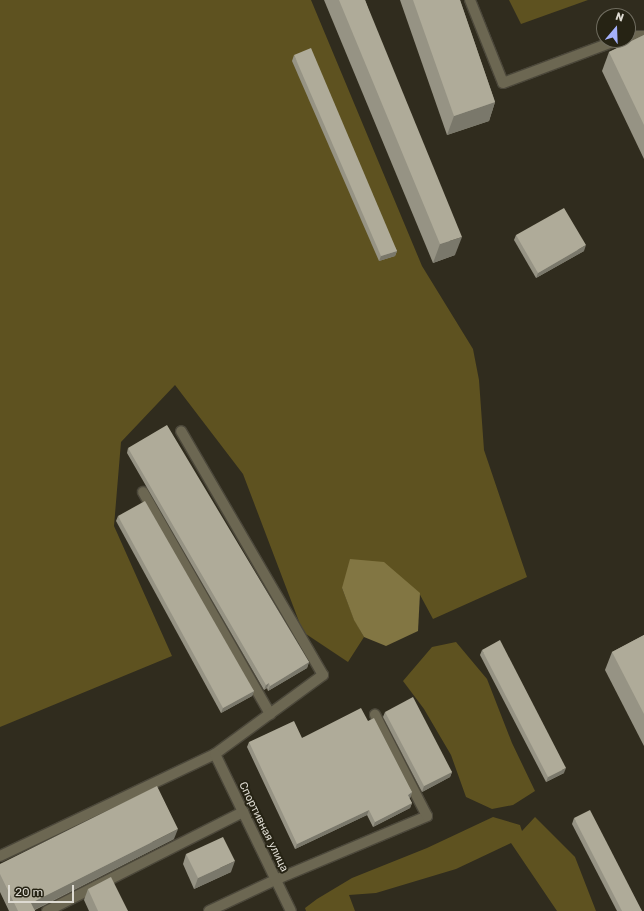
<!DOCTYPE html>
<html>
<head>
<meta charset="utf-8">
<style>
	body { margin:0 }
	#map { position:relative; width:644px; height:911px; overflow:hidden; background:#302c1e; font-family:Rubik,sans-serif }
	div>[style] { position:absolute }
	.green>* { inset:0; background:#5e5220 }
	.water>* { inset:0; background:#827643 }
	.roads { filter:drop-shadow(1px 0 #4c483b) drop-shadow(-1px 0 #4c483b) drop-shadow(0 1px #4c483b) drop-shadow(0 -1px #4c483b) }
	.lane>* { height:10px; margin:-5px; padding:0 5px; transform-origin:5px; border-radius:5px; background:#6c6752 }
	.street>* { height:10px; margin:-5px; padding:0 5px; transform-origin:5px; border-radius:5px; background:#6c6752 }
	.wall>* { inset:0; background:#969384 }
	.shaded-wall>* { inset:0; background:#7a786b }
	.building>* { inset:0; background:#afab99 }
	span { translate:-50% -50%; white-space:nowrap; text-align:center; line-height:1.15; -webkit-text-stroke:4px #262314; paint-order:stroke }
	.street-label { font-size:11px; color:#dedbd2 }
	.north { position:absolute; left:596px; top:8px; width:40px; height:40px; box-sizing:border-box; background:#262314; border:1px solid #706d60; border-radius:50%; rotate:19deg; font-size:11px; font-weight:700; line-height:16px; text-align:center; color:#dedbd2 }
	.north::after { content:''; display:block; margin:auto; width:14px; height:18px; background:#a5b1fc; clip-path:polygon(50% 0,100% 100%,50% 72%,0 100%) }
	.scale { position:absolute; left:8px; top:885px; width:66px; height:18px; box-sizing:border-box; border:2px solid #dedbd2; border-top:0; padding-left:5px; font-size:12px; line-height:14px; white-space:nowrap; color:#dedbd2; -webkit-text-stroke:3px #262314; paint-order:stroke }
</style>
</head>
<body>
<div id="map">
	<div class="green">
		<i style="clip-path:polygon(0 0,311px 0,422px 266px,473px 349px,479px 380px,484px 450px,527px 577px,433px 619px,419px 593px,342px 588px,354px 619px,364px 637px,348px 662px,303px 632px,243px 474px,175px 385px,121px 442px,114px 526px,172px 656px,0 727px)"></i>
		<i style="clip-path:polygon(509px 0,588px 0,521px 24px)"></i>
		<i style="clip-path:polygon(456px 642px,487px 679px,512px 743px,535px 791px,513px 805px,492px 809px,466px 797px,451px 755px,424px 709px,403px 681px,432px 647px)"></i>
		<i style="clip-path:polygon(493px 817px,520px 825px,522px 831px,535px 817px,575px 857px,596px 911px,557px 911px,511px 843px,456px 869px,376px 893px,349px 895px,355px 911px,306px 911px,305px 908px,317px 899px,352px 878px,427px 848px)"></i>
	</div>
	<div class="water">
		<i style="clip-path:polygon(350px 559px,384px 562px,420px 593px,418px 631px,386px 646px,364px 637px,354px 620px,342px 588px)"></i>
	</div>
	<div class="roads">
		<div class="lane">
			<i style="left:470px;top:0;width:89px;rotate:68.3deg"></i>
			<i style="left:503px;top:83px;width:123px;rotate:-20.5deg"></i>
			<i style="left:628px;top:36px;width:16px"></i>
			<i style="left:143px;top:492px;width:256px;rotate:60.2deg"></i>
			<i style="left:0;top:856px;width:238px;rotate:-25.4deg"></i>
			<i style="left:215px;top:754px;width:134px;rotate:-36.2deg"></i>
			<i style="left:323px;top:675px;width:282px;rotate:-120.2deg"></i>
			<i style="left:47px;top:911px;width:220px;rotate:-26.8deg"></i>
			<i style="left:209px;top:911px;width:73px;rotate:-25.2deg"></i>
			<i style="left:275px;top:880px;width:165px;rotate:-22.8deg"></i>
			<i style="left:427px;top:816px;width:114px;rotate:-117.2deg"></i>
		</div>
		<div class="street">
			<i style="left:215px;top:754px;width:174px;rotate:64.2deg"></i>
		</div>
	</div>
	<div class="wall">
		<i style="clip-path:polygon(324px 0,365px 0,455px 255px,433px 263px)"></i>
		<i style="clip-path:polygon(400px 0,460px 0,495px 102px,489px 121px,447px 135px)"></i>
		<i style="clip-path:polygon(644px 35px,644px 159px,602px 71px,609px 52px)"></i>
		<i style="clip-path:polygon(294px 55px,397px 251px,395px 256px,379px 261px,292px 61px)"></i>
		<i style="clip-path:polygon(516px 235px,584px 251px,536px 278px,514px 240px)"></i>
		<i style="clip-path:polygon(128px 448px,309px 662px,307px 668px,268px 691px,267px 688px,264px 690px,127px 453px)"></i>
		<i style="clip-path:polygon(118px 516px,254px 691px,252px 696px,221px 713px,116px 521px)"></i>
		<i style="clip-path:polygon(644px 635px,644px 746px,605px 670px,612px 652px)"></i>
		<i style="clip-path:polygon(482px 650px,564px 773px,546px 782px,480px 655px)"></i>
		<i style="clip-path:polygon(385px 712px,452px 772px,450px 777px,422px 792px,383px 717px)"></i>
		<i style="clip-path:polygon(368px 721px,412px 792px,410px 798px,409px 798px,412px 803px,410px 808px,373px 827px,367px 815px,295px 849px,247px 747px,249px 742px,302px 738px)"></i>
		<i style="clip-path:polygon(574px 818px,642px 911px,617px 911px,572px 824px)"></i>
		<i style="clip-path:polygon(174px 839px,35px 910px,35px 911px,9px 911px,0 892px,0 864px)"></i>
		<i style="clip-path:polygon(186px 854px,231px 872px,194px 889px,183px 864px)"></i>
		<i style="clip-path:polygon(88px 889px,128px 911px,89px 911px,84px 900px)"></i>
	</div>
	<div class="shaded-wall">
		<i style="clip-path:polygon(495px 102px,489px 121px,447px 135px,454px 116px)"></i>
		<i style="clip-path:polygon(462px 237px,455px 255px,433px 263px,440px 244px)"></i>
		<i style="clip-path:polygon(586px 245px,584px 251px,536px 278px,538px 273px)"></i>
		<i style="clip-path:polygon(397px 251px,395px 256px,379px 261px,381px 256px)"></i>
		<i style="clip-path:polygon(309px 662px,307px 668px,268px 691px,270px 686px)"></i>
		<i style="clip-path:polygon(269px 683px,267px 688px,264px 690px,266px 685px)"></i>
		<i style="clip-path:polygon(254px 691px,252px 696px,221px 713px,223px 708px)"></i>
		<i style="clip-path:polygon(566px 768px,564px 773px,546px 782px,548px 777px)"></i>
		<i style="clip-path:polygon(452px 772px,450px 777px,422px 792px,424px 786px)"></i>
		<i style="clip-path:polygon(412px 792px,410px 798px,406px 800px,408px 795px)"></i>
		<i style="clip-path:polygon(412px 803px,410px 808px,373px 827px,375px 822px)"></i>
		<i style="clip-path:polygon(369px 810px,367px 815px,295px 849px,297px 844px)"></i>
		<i style="clip-path:polygon(178px 829px,174px 839px,32px 911px,31px 903px)"></i>
		<i style="clip-path:polygon(235px 861px,231px 872px,194px 889px,198px 878px)"></i>
	</div>
	<div class="building">
		<i style="clip-path:polygon(339px 0,365px 0,462px 237px,440px 244px)"></i>
		<i style="clip-path:polygon(413px 0,460px 0,495px 102px,454px 116px)"></i>
		<i style="clip-path:polygon(644px 35px,644px 125px,609px 52px)"></i>
		<i style="clip-path:polygon(311px 48px,397px 251px,381px 256px,294px 55px)"></i>
		<i style="clip-path:polygon(564px 208px,586px 245px,538px 273px,516px 235px)"></i>
		<i style="clip-path:polygon(167px 425px,309px 662px,270px 686px,269px 683px,266px 685px,128px 448px)"></i>
		<i style="clip-path:polygon(145px 501px,254px 691px,223px 708px,118px 516px)"></i>
		<i style="clip-path:polygon(644px 635px,644px 714px,612px 652px)"></i>
		<i style="clip-path:polygon(500px 640px,566px 768px,548px 777px,482px 650px)"></i>
		<i style="clip-path:polygon(413px 697px,452px 772px,424px 786px,385px 712px)"></i>
		<i style="clip-path:polygon(361px 708px,368px 721px,374px 718px,412px 792px,408px 795px,412px 803px,375px 822px,369px 810px,297px 844px,249px 742px,294px 721px,302px 738px)"></i>
		<i style="clip-path:polygon(157px 786px,178px 829px,31px 903px,35px 911px,18px 911px,0 874px,0 864px)"></i>
		<i style="clip-path:polygon(590px 810px,642px 911px,622px 911px,574px 818px)"></i>
		<i style="clip-path:polygon(223px 837px,235px 861px,198px 878px,186px 854px)"></i>
		<i style="clip-path:polygon(111px 877px,128px 911px,98px 911px,88px 889px)"></i>
	</div>
	<div class="street-label">
		<span style="left:263px;top:827px;rotate:64deg">Спортивная улица</span>
	</div>
	<div class="north">N</div>
	<div class="scale">20 m</div>
</div>
</body>
</html>
